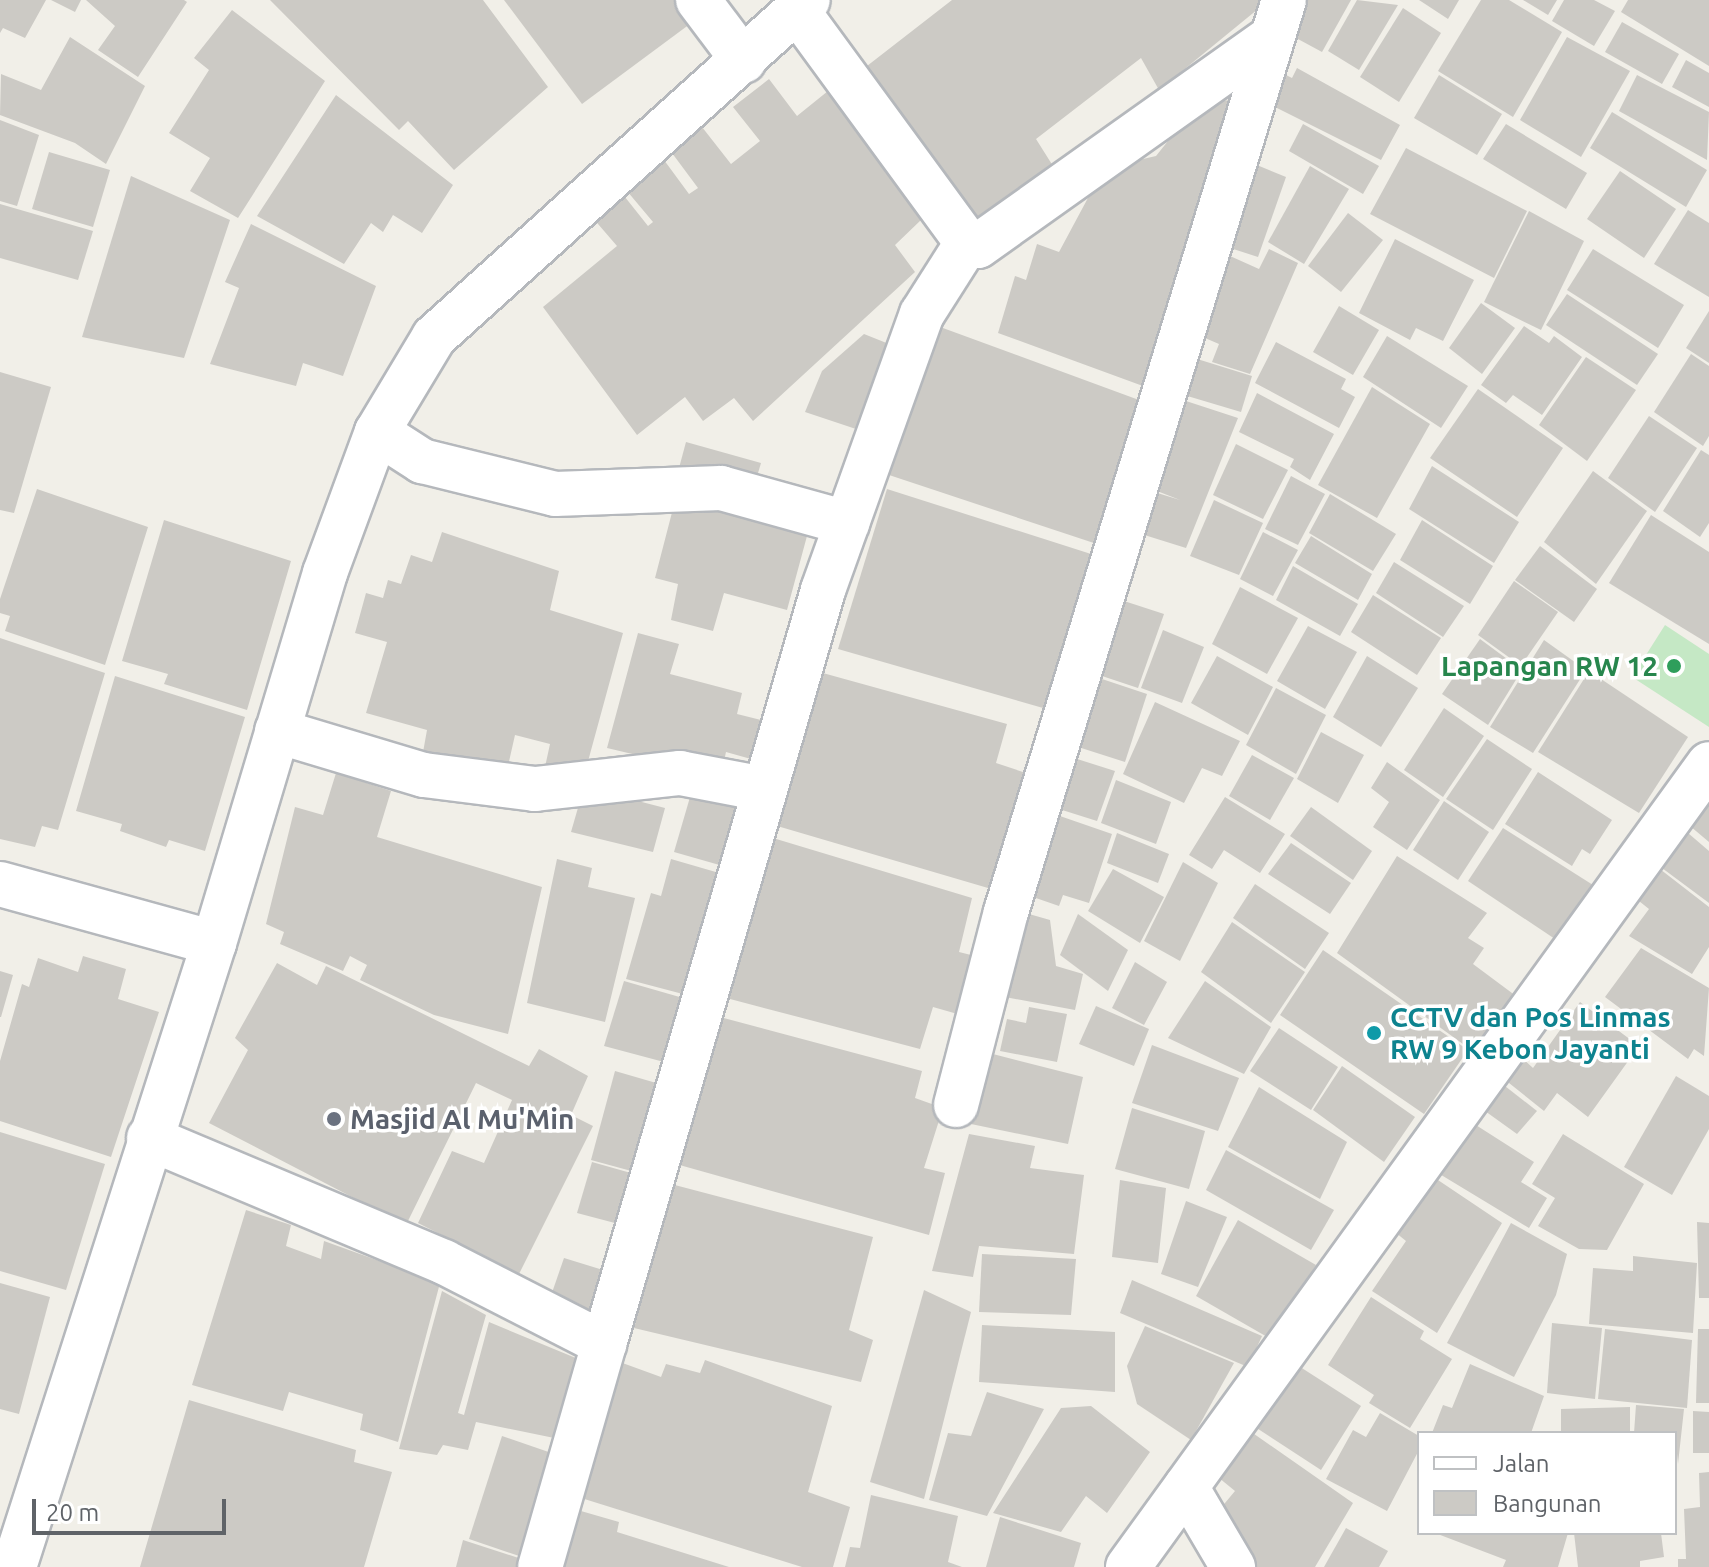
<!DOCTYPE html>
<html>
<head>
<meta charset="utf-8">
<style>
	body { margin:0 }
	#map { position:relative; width:1709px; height:1567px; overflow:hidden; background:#f1efe8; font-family:Ubuntu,sans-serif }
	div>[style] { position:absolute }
	.green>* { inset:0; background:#c5e8c5 }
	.building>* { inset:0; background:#cccac5 }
	.roads { filter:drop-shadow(2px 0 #b5b8bc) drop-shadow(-2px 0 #b5b8bc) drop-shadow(0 2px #b5b8bc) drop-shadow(0 -2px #b5b8bc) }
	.street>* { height:44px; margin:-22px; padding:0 22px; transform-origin:22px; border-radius:22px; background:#fff }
	.dots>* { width:22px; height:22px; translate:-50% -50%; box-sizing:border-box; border:4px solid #fff; border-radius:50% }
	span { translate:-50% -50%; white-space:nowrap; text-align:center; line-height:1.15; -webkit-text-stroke:7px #fff; paint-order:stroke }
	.leisure-label { font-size:28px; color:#27864d; font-weight:700 }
	.right { translate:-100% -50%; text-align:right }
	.culture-label { font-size:28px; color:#0d838f; font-weight:700 }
	.left { translate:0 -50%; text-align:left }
	.worship-label { font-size:28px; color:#5b616d; font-weight:700 }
	.legend { position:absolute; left:1417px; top:1431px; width:260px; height:104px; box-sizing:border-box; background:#fff; border:2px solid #bfc1c3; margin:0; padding:10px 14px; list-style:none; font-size:24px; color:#5f6368 }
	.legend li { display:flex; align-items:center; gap:16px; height:40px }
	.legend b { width:40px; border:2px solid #bfc1c3 }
	.scale { position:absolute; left:32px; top:1499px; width:194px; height:36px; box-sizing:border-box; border:4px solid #5f6368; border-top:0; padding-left:10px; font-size:24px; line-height:28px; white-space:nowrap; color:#5f6368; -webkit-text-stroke:6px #fff; paint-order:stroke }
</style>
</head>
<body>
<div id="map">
	<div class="green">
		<i style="clip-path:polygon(1665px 625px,1709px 654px,1709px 727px,1632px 677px)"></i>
	</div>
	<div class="building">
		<i style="clip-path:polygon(0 0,46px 0,25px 38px,3px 28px,0 33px)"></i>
		<i style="clip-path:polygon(51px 0,81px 0,75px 12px)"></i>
		<i style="clip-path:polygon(86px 0,184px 0,187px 2px,138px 77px,98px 50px,115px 26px)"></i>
		<i style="clip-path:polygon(270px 0,483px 0,548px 87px,454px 170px,408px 121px,399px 130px)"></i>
		<i style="clip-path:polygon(504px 0,684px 0,698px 18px,582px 104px)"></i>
		<i style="clip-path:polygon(952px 0,1269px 0,1159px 90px,1141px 58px,1036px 139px,1053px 166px,972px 221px,867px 66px)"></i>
		<i style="clip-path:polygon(1301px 0,1351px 0,1322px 52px,1285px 32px)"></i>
		<i style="clip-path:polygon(1357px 0,1398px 5px,1359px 70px,1328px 51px)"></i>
		<i style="clip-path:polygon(1419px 0,1459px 0,1448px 19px)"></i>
		<i style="clip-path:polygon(1481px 0,1509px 0,1562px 32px,1513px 117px,1438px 71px)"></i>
		<i style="clip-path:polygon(1523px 0,1557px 0,1548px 15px)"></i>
		<i style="clip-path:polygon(1564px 0,1594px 0,1615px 11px,1594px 46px,1552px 21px)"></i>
		<i style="clip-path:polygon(1628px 0,1709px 0,1709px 66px,1621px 12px)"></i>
		<i style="clip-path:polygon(1403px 8px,1441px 33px,1399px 102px,1360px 77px)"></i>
		<i style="clip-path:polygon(232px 10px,325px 81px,238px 218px,190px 191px,210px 158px,169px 133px,209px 70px,194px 58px)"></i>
		<i style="clip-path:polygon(1622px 22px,1679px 54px,1662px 84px,1605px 52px)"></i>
		<i style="clip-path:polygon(70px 37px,145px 86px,106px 164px,75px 143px,0 115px,1px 74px,41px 90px)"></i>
		<i style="clip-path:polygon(1567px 37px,1630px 71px,1581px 157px,1520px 120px)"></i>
		<i style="clip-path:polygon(1686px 60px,1709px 73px,1709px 107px,1672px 87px)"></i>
		<i style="clip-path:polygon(1297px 68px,1400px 125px,1381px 160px,1271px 105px,1282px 73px,1292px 78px)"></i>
		<i style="clip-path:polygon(1439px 75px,1502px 114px,1477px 155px,1414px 118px)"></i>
		<i style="clip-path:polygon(1637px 75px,1709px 112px,1707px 160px,1619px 111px)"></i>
		<i style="clip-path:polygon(769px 79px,797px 116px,828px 91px,921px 220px,895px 245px,915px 272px,753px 421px,734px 398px,703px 421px,685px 397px,637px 435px,543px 307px,617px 246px,592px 217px,621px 192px,648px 226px,653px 222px,627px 191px,664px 160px,689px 194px,698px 188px,672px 153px,702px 127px,731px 164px,760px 141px,733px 107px)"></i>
		<i style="clip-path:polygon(336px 95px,453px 185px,422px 233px,393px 215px,383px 232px,371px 223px,344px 264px,257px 216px)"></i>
		<i style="clip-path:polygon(1251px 96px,1162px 393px,998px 333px,1015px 276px,1026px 280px,1037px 244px,1059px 252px,1104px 168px,1156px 156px,1196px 106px)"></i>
		<i style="clip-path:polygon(1612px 112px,1707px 170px,1686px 207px,1590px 148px)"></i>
		<i style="clip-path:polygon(0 120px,39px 135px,17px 206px,0 201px)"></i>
		<i style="clip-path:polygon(1303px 124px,1379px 166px,1363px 194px,1289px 151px)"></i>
		<i style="clip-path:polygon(1506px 124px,1587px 173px,1566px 209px,1483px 159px)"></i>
		<i style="clip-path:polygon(1406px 148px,1527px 211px,1494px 278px,1370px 214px)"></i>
		<i style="clip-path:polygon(49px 152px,110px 170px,93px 227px,32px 209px)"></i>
		<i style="clip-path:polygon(1252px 163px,1286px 177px,1258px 257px,1224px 246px)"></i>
		<i style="clip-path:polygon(1310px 166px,1349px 189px,1304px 264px,1268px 242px)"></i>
		<i style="clip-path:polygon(1620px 171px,1676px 209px,1644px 258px,1587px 219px)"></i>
		<i style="clip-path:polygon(131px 176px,230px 220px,184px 358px,82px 337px)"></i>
		<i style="clip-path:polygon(0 204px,93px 231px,78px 280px,0 258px)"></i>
		<i style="clip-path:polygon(1688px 210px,1709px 223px,1709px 297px,1654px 264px)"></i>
		<i style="clip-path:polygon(1529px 211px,1584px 241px,1541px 330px,1484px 302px)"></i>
		<i style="clip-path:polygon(1348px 213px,1383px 240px,1341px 292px,1308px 266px)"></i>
		<i style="clip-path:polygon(251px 224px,376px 286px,343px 376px,303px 363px,296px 386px,210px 364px,239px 288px,225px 282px)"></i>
		<i style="clip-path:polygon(1395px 239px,1474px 280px,1443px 341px,1416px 328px,1410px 340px,1359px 313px)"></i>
		<i style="clip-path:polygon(1269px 249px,1298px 263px,1250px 374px,1212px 362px,1219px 344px,1198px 335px,1230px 256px,1259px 269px)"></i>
		<i style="clip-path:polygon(1593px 249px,1684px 305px,1658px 348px,1567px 290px)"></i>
		<i style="clip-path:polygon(1567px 294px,1658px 354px,1637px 385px,1546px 325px)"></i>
		<i style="clip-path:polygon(1481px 303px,1515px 328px,1482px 374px,1449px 348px)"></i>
		<i style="clip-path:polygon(1339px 306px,1379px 330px,1353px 375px,1313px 352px)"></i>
		<i style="clip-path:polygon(1709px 311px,1709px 363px,1686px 348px)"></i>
		<i style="clip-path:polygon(932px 324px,1158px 407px,1112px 549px,883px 473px)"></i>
		<i style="clip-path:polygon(1524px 326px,1549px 343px,1554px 336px,1582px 357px,1542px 415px,1513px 395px,1506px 403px,1481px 385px)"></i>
		<i style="clip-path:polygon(864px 334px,894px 346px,865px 432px,805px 412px,822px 371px)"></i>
		<i style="clip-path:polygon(1387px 336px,1468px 386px,1441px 428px,1363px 377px)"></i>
		<i style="clip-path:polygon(1276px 342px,1346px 379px,1341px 389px,1355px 397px,1339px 428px,1255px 383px)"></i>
		<i style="clip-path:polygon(1691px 354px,1709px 366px,1709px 436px,1703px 446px,1654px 412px)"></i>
		<i style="clip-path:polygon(1586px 357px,1636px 390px,1587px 461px,1539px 425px)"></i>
		<i style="clip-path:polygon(1194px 358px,1252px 376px,1241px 412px,1184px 395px)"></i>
		<i style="clip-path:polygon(0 372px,51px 387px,14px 513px,0 510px)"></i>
		<i style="clip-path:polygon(1372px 387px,1430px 424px,1377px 518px,1318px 485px)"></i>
		<i style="clip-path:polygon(1478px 389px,1563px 448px,1517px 517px,1430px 458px)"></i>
		<i style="clip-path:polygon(1257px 393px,1334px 434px,1310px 480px,1290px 467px,1294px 459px,1239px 432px)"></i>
		<i style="clip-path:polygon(1186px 401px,1238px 418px,1186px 548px,1138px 533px,1151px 491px,1180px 500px,1157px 491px)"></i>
		<i style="clip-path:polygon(1649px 416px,1697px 448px,1655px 512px,1608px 478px)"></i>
		<i style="clip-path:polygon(686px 442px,761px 463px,753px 490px,679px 468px)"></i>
		<i style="clip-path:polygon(1236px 444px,1288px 470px,1263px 519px,1213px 495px)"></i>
		<i style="clip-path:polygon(1701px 450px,1709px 455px,1709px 523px,1700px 537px,1663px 511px)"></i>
		<i style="clip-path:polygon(1432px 466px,1519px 522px,1494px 563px,1409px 509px)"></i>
		<i style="clip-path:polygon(1593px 471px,1647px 511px,1596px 584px,1544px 542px)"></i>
		<i style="clip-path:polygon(1291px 476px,1325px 494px,1298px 545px,1265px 529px)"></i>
		<i style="clip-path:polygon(37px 489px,148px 527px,105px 665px,5px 631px,10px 616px,0 613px,0 599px)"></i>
		<i style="clip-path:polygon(887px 489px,1113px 561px,1064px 714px,838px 649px)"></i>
		<i style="clip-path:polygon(1330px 494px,1396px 534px,1373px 571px,1309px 533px)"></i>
		<i style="clip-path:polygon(676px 497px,807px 536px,787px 610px,724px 593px,713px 631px,671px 620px,678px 584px,655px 578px)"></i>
		<i style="clip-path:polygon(1214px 500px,1263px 523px,1239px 575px,1190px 556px)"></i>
		<i style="clip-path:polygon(1651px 515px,1709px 552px,1709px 644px,1609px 583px)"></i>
		<i style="clip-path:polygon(164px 520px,291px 561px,247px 710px,164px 684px,168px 674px,122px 661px)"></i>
		<i style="clip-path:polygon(1422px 520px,1493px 566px,1470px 604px,1400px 560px)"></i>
		<i style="clip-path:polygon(442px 532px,559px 571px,550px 610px,623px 633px,584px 776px,545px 767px,550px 744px,515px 735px,508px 766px,468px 756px,464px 777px,420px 769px,427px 730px,366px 713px,387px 642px,355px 633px,366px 593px,383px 598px,388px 580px,401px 584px,411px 555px,432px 562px)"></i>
		<i style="clip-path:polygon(1263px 532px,1298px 550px,1273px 596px,1240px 579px)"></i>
		<i style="clip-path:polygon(1311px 536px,1372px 574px,1358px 600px,1295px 563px)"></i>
		<i style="clip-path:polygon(1540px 546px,1597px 589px,1574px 622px,1515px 580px)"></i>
		<i style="clip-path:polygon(1394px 562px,1464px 606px,1443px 637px,1376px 593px)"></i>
		<i style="clip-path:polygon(1293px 566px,1358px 604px,1340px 636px,1276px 600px)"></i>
		<i style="clip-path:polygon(1514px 581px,1558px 612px,1521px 666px,1478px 635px)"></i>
		<i style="clip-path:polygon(1240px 587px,1298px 618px,1267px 674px,1212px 644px)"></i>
		<i style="clip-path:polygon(1373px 595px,1441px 638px,1417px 675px,1351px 632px)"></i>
		<i style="clip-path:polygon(1121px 600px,1164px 614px,1138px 688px,1096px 674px)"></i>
		<i style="clip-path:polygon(1308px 626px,1357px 652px,1325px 709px,1277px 681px)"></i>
		<i style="clip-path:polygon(1163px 630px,1204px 647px,1182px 703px,1141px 688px)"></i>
		<i style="clip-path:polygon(638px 633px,679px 644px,670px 674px,742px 693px,737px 714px,761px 720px,751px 759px,726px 752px,721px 775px,607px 748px)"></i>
		<i style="clip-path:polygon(0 638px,105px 673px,58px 830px,42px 826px,35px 847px,0 839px)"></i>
		<i style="clip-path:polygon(1480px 639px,1522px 670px,1488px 725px,1442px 694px)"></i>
		<i style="clip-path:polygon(1544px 640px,1586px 670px,1533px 753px,1490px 727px)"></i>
		<i style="clip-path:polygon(1217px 656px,1273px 687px,1248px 735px,1191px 703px)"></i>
		<i style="clip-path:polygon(1367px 656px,1418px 688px,1381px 747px,1333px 717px)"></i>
		<i style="clip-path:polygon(812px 670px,1007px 724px,996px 763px,1041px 778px,1005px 893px,767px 823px)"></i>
		<i style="clip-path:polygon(1589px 671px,1688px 737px,1639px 813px,1538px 752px)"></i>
		<i style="clip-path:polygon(115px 676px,245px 717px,205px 851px,169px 840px,166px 847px,120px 831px,122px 824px,76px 811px)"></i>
		<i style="clip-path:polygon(1096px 677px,1147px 694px,1125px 762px,1075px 746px)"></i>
		<i style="clip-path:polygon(1276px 688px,1326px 715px,1296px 774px,1246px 745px)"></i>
		<i style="clip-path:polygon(1155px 702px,1240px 741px,1222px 776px,1202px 768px,1184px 803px,1123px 774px)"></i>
		<i style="clip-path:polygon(1444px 708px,1484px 736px,1443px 797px,1404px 770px)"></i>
		<i style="clip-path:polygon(1321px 732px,1364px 755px,1338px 803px,1297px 779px)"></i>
		<i style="clip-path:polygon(1487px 739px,1532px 769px,1493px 830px,1446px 799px)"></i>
		<i style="clip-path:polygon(1252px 755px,1294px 778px,1270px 820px,1229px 796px)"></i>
		<i style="clip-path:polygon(1074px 758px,1115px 771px,1097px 821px,1059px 809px)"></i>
		<i style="clip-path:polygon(1387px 762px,1440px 800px,1407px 850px,1373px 827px,1389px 802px,1371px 788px)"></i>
		<i style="clip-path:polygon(1538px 772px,1612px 820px,1590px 854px,1582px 849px,1572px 866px,1505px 824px)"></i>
		<i style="clip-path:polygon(336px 773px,391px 791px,377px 837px,542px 887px,508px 1034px,434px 1015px,360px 980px,367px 965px,350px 956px,343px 971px,280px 944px,284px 932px,266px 924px,295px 807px,323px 815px)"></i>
		<i style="clip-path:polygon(695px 780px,752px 799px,730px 868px,674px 852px)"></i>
		<i style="clip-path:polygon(1116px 780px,1171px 802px,1156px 844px,1101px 823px)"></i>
		<i style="clip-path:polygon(584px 787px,665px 808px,653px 852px,571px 832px)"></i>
		<i style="clip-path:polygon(1225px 797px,1285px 834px,1260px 873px,1224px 850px,1212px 869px,1189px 855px)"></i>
		<i style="clip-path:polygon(1444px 801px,1489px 832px,1458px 880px,1413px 850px)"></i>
		<i style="clip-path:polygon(1709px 802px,1709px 842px,1690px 826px)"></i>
		<i style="clip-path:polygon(1311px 807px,1372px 851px,1353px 880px,1290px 836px)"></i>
		<i style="clip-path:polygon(1057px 815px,1112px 834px,1089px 903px,1063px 895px,1059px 906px,1033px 897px)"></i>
		<i style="clip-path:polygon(1503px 828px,1593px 885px,1555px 939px,1468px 881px)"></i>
		<i style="clip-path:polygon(1117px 833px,1169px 854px,1158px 883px,1107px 863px)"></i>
		<i style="clip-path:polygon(1688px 833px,1709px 851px,1709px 903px,1662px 868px)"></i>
		<i style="clip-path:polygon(763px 835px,972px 898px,959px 952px,991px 960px,975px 1019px,933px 1007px,920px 1049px,715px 995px)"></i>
		<i style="clip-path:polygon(1291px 843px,1351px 883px,1330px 914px,1268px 874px)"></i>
		<i style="clip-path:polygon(1397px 856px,1487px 913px,1468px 938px,1484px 948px,1473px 964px,1516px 996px,1474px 1052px,1337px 953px)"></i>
		<i style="clip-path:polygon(557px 859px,592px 868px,588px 887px,635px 898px,605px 1022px,527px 1003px)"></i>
		<i style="clip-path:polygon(671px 859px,733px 877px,698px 998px,626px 979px,651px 893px,661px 896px)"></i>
		<i style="clip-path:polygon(1183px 862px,1218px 883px,1180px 961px,1144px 941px)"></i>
		<i style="clip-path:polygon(1656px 866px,1709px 907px,1709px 947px,1692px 974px,1629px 936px,1649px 909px,1634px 897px)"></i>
		<i style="clip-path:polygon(1113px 869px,1164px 897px,1140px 943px,1088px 911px)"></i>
		<i style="clip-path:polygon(1255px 884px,1329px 933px,1305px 969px,1233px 918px)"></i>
		<i style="clip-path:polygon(1029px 914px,1050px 920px,1056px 966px,1083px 974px,1075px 1010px,1005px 997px)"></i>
		<i style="clip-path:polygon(1078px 914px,1128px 950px,1108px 991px,1060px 955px)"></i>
		<i style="clip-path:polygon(1232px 922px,1305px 972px,1271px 1023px,1201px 972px)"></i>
		<i style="clip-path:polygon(1641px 948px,1709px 988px,1704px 1056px,1694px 1049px,1688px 1059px,1605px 997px)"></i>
		<i style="clip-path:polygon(1323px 950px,1468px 1050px,1424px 1114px,1280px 1015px)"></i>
		<i style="clip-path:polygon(83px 956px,126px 969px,118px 999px,159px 1012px,111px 1157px,0 1121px,0 1061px,22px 984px,29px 987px,38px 958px,78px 972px)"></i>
		<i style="clip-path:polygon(1135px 962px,1167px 982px,1144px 1025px,1112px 1008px)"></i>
		<i style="clip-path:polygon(277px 963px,317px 985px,326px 966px,529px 1066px,539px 1049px,588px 1076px,571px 1115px,593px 1126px,519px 1274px,418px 1223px,452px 1151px,484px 1163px,512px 1100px,476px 1083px,406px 1225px,209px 1123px,248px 1050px,235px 1038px)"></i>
		<i style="clip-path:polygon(0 971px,13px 975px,1px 1017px,0 1017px)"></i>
		<i style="clip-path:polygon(624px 981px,697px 1002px,679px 1066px,604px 1046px)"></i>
		<i style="clip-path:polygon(1205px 981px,1271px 1027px,1244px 1074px,1168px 1038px)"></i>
		<i style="clip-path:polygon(1580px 1002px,1639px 1046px,1588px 1117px,1557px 1093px,1544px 1111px,1504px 1079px,1520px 1056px,1533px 1068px)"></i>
		<i style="clip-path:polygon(1096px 1006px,1149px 1029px,1134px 1066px,1079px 1044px)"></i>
		<i style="clip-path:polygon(1029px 1007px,1067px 1014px,1057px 1062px,1000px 1051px,1007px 1019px,1026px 1023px)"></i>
		<i style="clip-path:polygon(720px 1017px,922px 1071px,915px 1098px,943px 1108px,924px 1168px,945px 1173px,929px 1235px,676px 1164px)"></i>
		<i style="clip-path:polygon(1279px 1028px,1338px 1067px,1311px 1110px,1250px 1071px)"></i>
		<i style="clip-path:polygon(1152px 1045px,1239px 1078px,1218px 1131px,1132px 1103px)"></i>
		<i style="clip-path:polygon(989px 1053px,1083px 1077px,1068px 1144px,971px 1124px)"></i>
		<i style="clip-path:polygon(1342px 1066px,1415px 1117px,1384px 1162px,1313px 1110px)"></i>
		<i style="clip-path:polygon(615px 1071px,670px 1087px,646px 1175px,591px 1160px)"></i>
		<i style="clip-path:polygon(1676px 1076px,1709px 1096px,1709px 1129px,1672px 1195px,1624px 1167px)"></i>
		<i style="clip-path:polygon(1496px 1079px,1537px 1111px,1517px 1134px,1478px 1106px)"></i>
		<i style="clip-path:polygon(1259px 1087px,1347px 1142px,1320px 1199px,1228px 1147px)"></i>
		<i style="clip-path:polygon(1132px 1108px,1205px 1131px,1189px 1189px,1115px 1169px)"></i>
		<i style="clip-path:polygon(1468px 1120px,1534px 1162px,1521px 1182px,1547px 1198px,1529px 1228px,1433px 1170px)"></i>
		<i style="clip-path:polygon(0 1132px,105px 1164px,66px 1290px,0 1271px)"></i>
		<i style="clip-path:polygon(969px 1134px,1035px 1146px,1030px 1168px,1084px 1175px,1074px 1254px,979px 1246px,973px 1277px,932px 1271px)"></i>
		<i style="clip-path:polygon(1563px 1134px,1644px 1184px,1607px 1250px,1579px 1249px,1538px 1226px,1555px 1198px,1532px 1184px)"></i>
		<i style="clip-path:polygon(1226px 1150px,1334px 1210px,1311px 1250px,1206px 1190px)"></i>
		<i style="clip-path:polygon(592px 1162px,645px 1177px,630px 1227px,577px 1213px)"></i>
		<i style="clip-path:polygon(1429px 1174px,1502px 1223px,1437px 1333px,1372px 1291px,1406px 1241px,1390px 1228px)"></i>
		<i style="clip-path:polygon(1120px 1180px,1166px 1188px,1158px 1263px,1112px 1257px)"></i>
		<i style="clip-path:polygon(671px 1184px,873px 1237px,849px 1330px,873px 1340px,861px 1382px,634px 1328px)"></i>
		<i style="clip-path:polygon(1186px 1201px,1227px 1217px,1198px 1287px,1161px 1274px)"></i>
		<i style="clip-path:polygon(246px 1210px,291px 1225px,286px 1246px,321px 1259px,324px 1241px,440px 1283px,398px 1442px,360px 1430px,363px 1414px,289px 1392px,283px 1411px,192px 1385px)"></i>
		<i style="clip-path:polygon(1238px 1220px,1316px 1265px,1269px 1338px,1196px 1296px)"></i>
		<i style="clip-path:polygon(1697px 1222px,1709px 1223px,1709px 1298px,1699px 1298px)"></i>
		<i style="clip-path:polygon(1511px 1223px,1567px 1254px,1556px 1295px,1514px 1377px,1447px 1343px)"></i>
		<i style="clip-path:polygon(982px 1254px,1076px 1259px,1071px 1315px,979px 1312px)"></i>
		<i style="clip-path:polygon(1633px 1256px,1697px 1263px,1693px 1333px,1589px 1324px,1593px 1268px,1633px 1271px)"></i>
		<i style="clip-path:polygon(564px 1258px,616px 1274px,598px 1327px,546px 1310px)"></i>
		<i style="clip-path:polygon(1132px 1280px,1262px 1336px,1248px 1367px,1120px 1313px)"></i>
		<i style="clip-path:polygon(0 1283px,50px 1297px,19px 1414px,0 1409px)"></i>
		<i style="clip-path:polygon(924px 1290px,971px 1312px,924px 1499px,870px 1482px)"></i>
		<i style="clip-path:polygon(442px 1291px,486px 1315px,458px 1413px,464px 1415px,489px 1322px,583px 1361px,564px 1440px,476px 1422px,468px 1450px,443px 1445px,437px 1455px,399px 1449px)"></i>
		<i style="clip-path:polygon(1371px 1297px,1424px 1331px,1420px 1339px,1452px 1359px,1410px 1428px,1369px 1403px,1374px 1395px,1328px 1365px)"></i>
		<i style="clip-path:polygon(1552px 1323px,1602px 1328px,1595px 1399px,1547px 1393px)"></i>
		<i style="clip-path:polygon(982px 1325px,1115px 1332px,1115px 1392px,979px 1382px)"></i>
		<i style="clip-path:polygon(1145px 1326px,1234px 1363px,1191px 1440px,1137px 1404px,1127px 1366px)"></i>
		<i style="clip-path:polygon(1605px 1329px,1692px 1340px,1687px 1408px,1598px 1399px)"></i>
		<i style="clip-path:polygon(1698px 1329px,1709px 1329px,1709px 1403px,1696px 1403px)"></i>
		<i style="clip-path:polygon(705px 1360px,832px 1406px,808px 1492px,850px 1507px,833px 1567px,802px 1567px,578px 1497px,617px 1361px,661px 1377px,666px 1364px,700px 1373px)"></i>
		<i style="clip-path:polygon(1294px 1363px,1361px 1406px,1321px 1470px,1252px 1425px)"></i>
		<i style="clip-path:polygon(1470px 1364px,1544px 1396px,1531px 1433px,1432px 1433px,1443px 1405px,1452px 1408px)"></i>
		<i style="clip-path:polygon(987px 1392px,1044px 1409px,987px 1516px,929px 1500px,948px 1433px,971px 1436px)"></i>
		<i style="clip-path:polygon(189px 1400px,356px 1450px,354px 1462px,392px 1472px,364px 1567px,140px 1567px)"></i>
		<i style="clip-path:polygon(1636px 1405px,1684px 1409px,1678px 1464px,1675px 1433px,1634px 1433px)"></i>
		<i style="clip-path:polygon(1091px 1406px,1150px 1452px,1107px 1513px,1086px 1496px,1061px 1532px,993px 1513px,1061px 1408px)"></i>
		<i style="clip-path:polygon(1630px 1407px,1630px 1433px,1561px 1433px,1561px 1409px)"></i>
		<i style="clip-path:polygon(1693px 1411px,1709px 1412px,1709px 1453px,1693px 1453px)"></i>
		<i style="clip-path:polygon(1380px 1413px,1419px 1436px,1419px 1450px,1387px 1511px,1326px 1479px,1353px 1430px,1366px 1437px)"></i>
		<i style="clip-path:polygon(1247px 1429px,1353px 1503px,1315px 1567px,1246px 1567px,1215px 1515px,1235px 1491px,1213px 1473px)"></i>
		<i style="clip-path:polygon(502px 1436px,566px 1458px,534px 1561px,469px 1539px)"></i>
		<i style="clip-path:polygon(1709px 1472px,1709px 1567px,1678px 1567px,1678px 1559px,1686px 1559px,1684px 1509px,1700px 1507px,1699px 1473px)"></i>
		<i style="clip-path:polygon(871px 1495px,958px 1516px,948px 1562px,962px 1567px,845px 1567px,850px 1547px,860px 1548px)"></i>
		<i style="clip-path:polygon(574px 1509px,619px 1522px,617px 1532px,729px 1567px,557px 1567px)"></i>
		<i style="clip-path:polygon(1000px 1517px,1081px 1543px,1074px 1567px,986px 1567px)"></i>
		<i style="clip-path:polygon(1346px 1528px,1388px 1551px,1379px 1567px,1324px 1567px)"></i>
		<i style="clip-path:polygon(1435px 1533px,1568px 1533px,1558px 1567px,1503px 1567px,1506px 1560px)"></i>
		<i style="clip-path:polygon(1574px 1533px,1661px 1533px,1664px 1557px,1640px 1561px,1640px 1567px,1578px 1567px)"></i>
		<i style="clip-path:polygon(463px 1540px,534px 1563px,533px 1567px,456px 1567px)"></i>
	</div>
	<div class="roads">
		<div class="street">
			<i style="left:698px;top:0;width:76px;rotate:53deg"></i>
			<i style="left:796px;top:9px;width:290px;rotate:53.8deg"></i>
			<i style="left:967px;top:243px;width:11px;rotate:15deg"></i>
			<i style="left:978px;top:246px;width:361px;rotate:-35.4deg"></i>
			<i style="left:377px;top:432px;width:54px;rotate:32.8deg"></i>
			<i style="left:422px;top:461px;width:137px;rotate:13.9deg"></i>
			<i style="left:555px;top:494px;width:166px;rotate:-2.1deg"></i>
			<i style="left:721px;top:488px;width:131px;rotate:15.5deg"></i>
			<i style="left:277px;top:731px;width:153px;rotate:16.7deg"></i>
			<i style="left:424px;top:775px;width:112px;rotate:7.2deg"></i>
			<i style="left:535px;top:789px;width:146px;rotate:-6.3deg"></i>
			<i style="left:680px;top:773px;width:86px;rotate:10.8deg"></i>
			<i style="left:0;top:884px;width:222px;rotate:15.4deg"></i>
			<i style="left:214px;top:943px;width:655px;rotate:107.77deg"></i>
			<i style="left:214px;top:943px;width:386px;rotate:-73.3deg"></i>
			<i style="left:325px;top:573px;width:150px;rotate:-69.8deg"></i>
			<i style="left:377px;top:432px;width:111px;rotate:-59deg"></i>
			<i style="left:434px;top:337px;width:503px;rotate:-42.02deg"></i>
			<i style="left:956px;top:1105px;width:199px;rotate:-75.5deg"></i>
			<i style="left:1006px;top:912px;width:953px;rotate:-73.05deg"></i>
			<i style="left:149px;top:1138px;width:320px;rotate:22.8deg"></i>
			<i style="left:444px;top:1262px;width:180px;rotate:27.1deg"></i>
			<i style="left:604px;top:1344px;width:232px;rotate:106deg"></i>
			<i style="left:604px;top:1344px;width:785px;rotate:-73.8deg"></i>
			<i style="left:823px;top:590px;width:293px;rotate:-70.3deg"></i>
			<i style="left:922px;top:314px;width:84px;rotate:-57.6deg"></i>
			<i style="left:1186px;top:1487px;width:93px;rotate:59.6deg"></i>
			<i style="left:1128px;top:1567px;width:991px;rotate:-54.11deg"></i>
		</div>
	</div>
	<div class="dots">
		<i style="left:1674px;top:666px;background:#2e9e5b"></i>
		<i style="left:1374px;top:1033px;background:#0f9aa8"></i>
		<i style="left:334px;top:1119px;background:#6b7280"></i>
	</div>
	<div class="leisure-label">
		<span class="right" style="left:1658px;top:666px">Lapangan RW 12</span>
	</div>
	<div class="culture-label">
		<span class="left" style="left:1390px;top:1033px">CCTV dan Pos Linmas<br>RW 9 Kebon Jayanti</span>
	</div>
	<div class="worship-label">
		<span class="left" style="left:350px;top:1119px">Masjid Al Mu'Min</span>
	</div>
	<ul class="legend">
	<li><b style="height:10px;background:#fff"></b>Jalan</li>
	<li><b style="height:22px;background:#cccac5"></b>Bangunan</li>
	</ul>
	<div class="scale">20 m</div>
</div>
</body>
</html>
